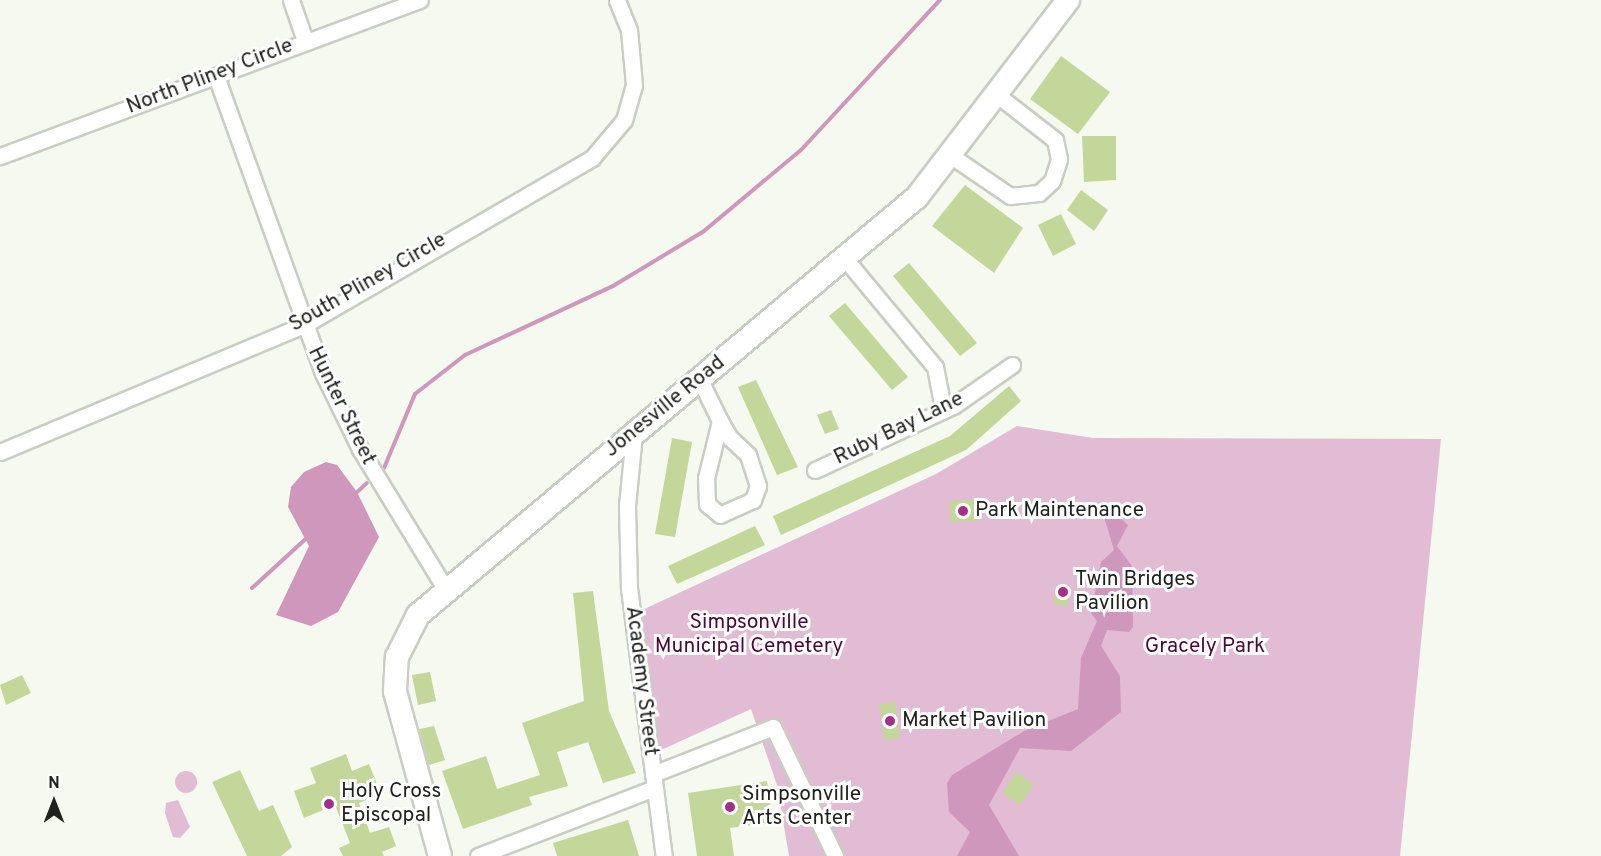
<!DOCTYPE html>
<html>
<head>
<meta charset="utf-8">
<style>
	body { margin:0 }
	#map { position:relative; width:1601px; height:856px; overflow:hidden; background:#f5f9ef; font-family:Overpass,sans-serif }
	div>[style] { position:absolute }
	.green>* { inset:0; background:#e2bbd4 }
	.round { border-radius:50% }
	.water>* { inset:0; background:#cf97bc }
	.stream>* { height:4px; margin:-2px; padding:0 2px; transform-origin:2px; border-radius:2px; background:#cf97bc }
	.building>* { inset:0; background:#c3d79a }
	.roads { filter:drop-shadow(2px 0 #c9cdc3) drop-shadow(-2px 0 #c9cdc3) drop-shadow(0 2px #c9cdc3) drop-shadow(0 -2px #c9cdc3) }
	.street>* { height:15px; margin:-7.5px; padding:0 7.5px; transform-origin:7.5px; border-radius:7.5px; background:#fff }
	.secondary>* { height:22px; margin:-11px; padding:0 11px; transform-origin:11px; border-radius:11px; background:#fff }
	.dots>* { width:16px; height:16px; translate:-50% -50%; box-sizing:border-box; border:3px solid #fff; border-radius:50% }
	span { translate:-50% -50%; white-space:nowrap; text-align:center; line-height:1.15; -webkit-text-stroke:6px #fff; paint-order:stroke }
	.street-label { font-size:21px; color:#20221e }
	.poi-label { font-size:21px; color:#20221e }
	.left { translate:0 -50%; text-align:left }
	.park-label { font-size:21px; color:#4b083c }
	.north { position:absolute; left:24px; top:772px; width:60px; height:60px; -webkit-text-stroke:4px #fff; paint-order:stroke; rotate:0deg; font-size:16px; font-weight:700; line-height:24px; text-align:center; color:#20221e }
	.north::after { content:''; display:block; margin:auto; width:21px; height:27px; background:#20221e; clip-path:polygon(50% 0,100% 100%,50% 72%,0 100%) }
</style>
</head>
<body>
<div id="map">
	<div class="green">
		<i style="clip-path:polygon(1017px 426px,1093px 438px,1441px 439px,1400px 856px,789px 856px,777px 785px,751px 709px,659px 751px,640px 611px,936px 474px)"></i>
		<i class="round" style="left:175px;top:771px;width:22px;height:22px"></i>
		<i style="clip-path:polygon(178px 800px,190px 827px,180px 838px,173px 837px,165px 813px,166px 803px)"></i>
	</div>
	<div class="water">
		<i style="clip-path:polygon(326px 462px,337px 465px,357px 492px,379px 537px,338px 612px,311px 626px,276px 615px,309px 546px,288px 507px,291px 487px,304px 472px)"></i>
		<i style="clip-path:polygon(1116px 514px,1128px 525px,1117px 546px,1132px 566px,1133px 627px,1129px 632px,1107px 630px,1101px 646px,1120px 676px,1121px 712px,1071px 751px,1020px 748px,989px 805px,1019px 856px,957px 856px,970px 832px,949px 812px,947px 783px,952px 775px,1024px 731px,1078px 709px,1081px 658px,1097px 621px,1091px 613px,1101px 562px,1114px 550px,1104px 517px)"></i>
	</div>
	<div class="stream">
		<i style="left:384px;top:468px;width:80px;rotate:-67.3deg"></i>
		<i style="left:415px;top:394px;width:63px;rotate:-38deg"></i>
		<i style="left:465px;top:355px;width:163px;rotate:-25deg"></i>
		<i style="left:613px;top:286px;width:106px;rotate:-31.1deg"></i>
		<i style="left:704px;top:231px;width:126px;rotate:-39.9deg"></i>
		<i style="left:801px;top:150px;width:205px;rotate:-47.2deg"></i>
		<i style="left:355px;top:494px;width:16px;rotate:-43deg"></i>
		<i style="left:252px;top:588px;width:77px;rotate:-42.4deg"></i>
	</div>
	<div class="building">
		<i style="clip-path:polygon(1061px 56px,1110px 92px,1078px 134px,1030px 99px)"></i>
		<i style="clip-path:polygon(1082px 136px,1116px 136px,1116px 180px,1084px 182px)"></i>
		<i style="clip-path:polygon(965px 185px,1023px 228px,994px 273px,932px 226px)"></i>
		<i style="clip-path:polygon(1081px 190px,1108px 210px,1094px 231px,1067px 210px)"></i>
		<i style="clip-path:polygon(1061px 214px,1076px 244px,1053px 256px,1038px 225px)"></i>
		<i style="clip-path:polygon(909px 263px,977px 343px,960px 356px,893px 276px)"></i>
		<i style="clip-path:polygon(845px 303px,908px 377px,892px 390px,829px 316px)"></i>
		<i style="clip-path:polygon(756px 380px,798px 467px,777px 475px,738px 387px)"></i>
		<i style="clip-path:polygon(1009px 386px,1021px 401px,966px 450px,781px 535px,773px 516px,950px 436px)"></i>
		<i style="clip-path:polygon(831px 410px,839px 429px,825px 434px,817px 415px)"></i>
		<i style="clip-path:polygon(672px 438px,692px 442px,675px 537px,655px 534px)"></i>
		<i style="clip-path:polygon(977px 500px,978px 521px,950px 522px,949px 501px)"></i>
		<i style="clip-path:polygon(755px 526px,765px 545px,677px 584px,668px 566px)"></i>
		<i style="clip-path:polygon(1057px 585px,1070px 587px,1067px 607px,1053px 604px)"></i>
		<i style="clip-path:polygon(593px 591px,609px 711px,636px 773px,603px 783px,588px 742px,557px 752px,568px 786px,529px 797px,532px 805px,463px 829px,442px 771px,486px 756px,497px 789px,540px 775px,522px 723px,584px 701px,573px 593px)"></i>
		<i style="clip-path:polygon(430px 672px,436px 701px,418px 705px,412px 675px)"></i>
		<i style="clip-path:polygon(22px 675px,31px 693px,6px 705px,0 685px)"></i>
		<i style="clip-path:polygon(895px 702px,900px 738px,884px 740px,879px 704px)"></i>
		<i style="clip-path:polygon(434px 726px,445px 760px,429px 765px,419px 729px)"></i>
		<i style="clip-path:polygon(346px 754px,352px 771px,369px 764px,381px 794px,359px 803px,370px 833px,389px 827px,396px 846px,382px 852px,384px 856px,343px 856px,339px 848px,350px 843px,335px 805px,304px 818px,294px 791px,316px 783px,310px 768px)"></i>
		<i style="clip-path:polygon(240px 770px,259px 811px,273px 805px,292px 847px,281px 856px,247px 856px,212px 782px)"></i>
		<i style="clip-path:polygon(1016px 772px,1034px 784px,1020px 805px,1002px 793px)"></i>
		<i style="clip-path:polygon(767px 781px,773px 822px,730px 828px,734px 856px,697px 856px,688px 793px)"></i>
		<i style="clip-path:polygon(628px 820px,639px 856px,557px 856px,553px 843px)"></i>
	</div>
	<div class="roads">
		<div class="street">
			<i style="left:291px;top:0;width:43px;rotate:71.1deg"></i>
			<i style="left:216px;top:76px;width:316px;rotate:70.2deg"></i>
			<i style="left:323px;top:373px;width:85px;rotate:64deg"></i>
			<i style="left:360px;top:449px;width:163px;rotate:58.6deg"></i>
			<i style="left:950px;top:155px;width:73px;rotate:34.3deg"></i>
			<i style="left:1010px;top:196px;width:29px;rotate:-6deg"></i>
			<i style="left:1039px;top:193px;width:18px;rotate:-43deg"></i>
			<i style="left:1052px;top:181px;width:23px;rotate:-72deg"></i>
			<i style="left:1059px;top:159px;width:19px;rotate:-102deg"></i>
			<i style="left:1055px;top:140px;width:75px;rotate:-142.1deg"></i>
			<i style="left:0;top:156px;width:448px;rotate:-20.4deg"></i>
			<i style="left:847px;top:261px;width:138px;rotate:50.3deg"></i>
			<i style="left:935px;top:367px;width:42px;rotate:79deg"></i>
			<i style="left:700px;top:380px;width:46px;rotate:64deg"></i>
			<i style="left:720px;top:421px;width:20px;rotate:60deg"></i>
			<i style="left:730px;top:438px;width:25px;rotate:43deg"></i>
			<i style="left:748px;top:455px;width:33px;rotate:72deg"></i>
			<i style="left:758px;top:486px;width:15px;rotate:110deg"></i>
			<i style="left:753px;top:500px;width:36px;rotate:156deg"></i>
			<i style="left:720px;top:515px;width:17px;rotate:-140deg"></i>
			<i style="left:707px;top:504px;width:26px;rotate:-92deg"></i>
			<i style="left:706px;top:478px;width:59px;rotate:-76.2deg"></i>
			<i style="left:634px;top:434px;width:72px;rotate:95.6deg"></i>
			<i style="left:627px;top:506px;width:82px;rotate:88.6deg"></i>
			<i style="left:629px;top:588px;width:270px;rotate:82.6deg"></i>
			<i style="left:0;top:452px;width:329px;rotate:-22.7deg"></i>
			<i style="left:304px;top:325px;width:333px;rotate:-30.1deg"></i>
			<i style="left:592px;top:158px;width:50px;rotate:-49.9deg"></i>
			<i style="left:624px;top:120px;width:36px;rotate:-74deg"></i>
			<i style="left:634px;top:85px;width:55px;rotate:-95.2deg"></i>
			<i style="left:629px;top:30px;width:32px;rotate:-112deg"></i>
			<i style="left:815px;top:470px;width:152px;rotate:-24.9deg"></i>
			<i style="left:953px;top:406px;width:72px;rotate:-34.8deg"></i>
			<i style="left:653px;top:774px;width:129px;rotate:-21.4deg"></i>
			<i style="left:773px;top:727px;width:143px;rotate:64.3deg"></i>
			<i style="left:478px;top:856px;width:189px;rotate:-21.1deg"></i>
		</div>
		<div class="secondary">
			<i style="left:440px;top:856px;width:171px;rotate:-105.3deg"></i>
			<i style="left:395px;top:691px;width:34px;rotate:-87deg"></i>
			<i style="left:397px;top:657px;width:47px;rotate:-63.4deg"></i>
			<i style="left:418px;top:615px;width:651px;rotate:-39.95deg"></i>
			<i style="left:917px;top:197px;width:248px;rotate:-52.5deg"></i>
		</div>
	</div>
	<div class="dots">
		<i style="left:963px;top:511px;background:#a52f88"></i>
		<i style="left:1063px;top:592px;background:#a52f88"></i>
		<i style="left:890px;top:721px;background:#a52f88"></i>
		<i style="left:329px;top:804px;background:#a52f88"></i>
		<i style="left:730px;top:807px;background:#a52f88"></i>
	</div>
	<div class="street-label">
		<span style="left:210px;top:77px;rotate:-21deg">North Pliney Circle</span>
		<span style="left:368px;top:283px;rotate:-30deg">South Pliney Circle</span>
		<span style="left:341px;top:406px;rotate:64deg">Hunter Street</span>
		<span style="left:665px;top:407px;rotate:-39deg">Jonesville Road</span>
		<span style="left:899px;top:429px;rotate:-26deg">Ruby Bay Lane</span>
		<span style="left:641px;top:681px;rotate:83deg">Academy Street</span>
	</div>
	<div class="poi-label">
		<span class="left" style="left:975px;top:511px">Park Maintenance</span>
		<span class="left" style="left:1075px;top:592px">Twin Bridges<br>Pavilion</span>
		<span class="left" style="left:902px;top:721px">Market Pavilion</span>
		<span class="left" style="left:341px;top:804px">Holy Cross<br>Episcopal</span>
		<span class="left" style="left:742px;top:807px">Simpsonville<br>Arts Center</span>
	</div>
	<div class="park-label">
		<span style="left:749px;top:635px">Simpsonville<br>Municipal Cemetery</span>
		<span style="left:1205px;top:647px">Gracely Park</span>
	</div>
	<div class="north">N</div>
</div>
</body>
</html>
